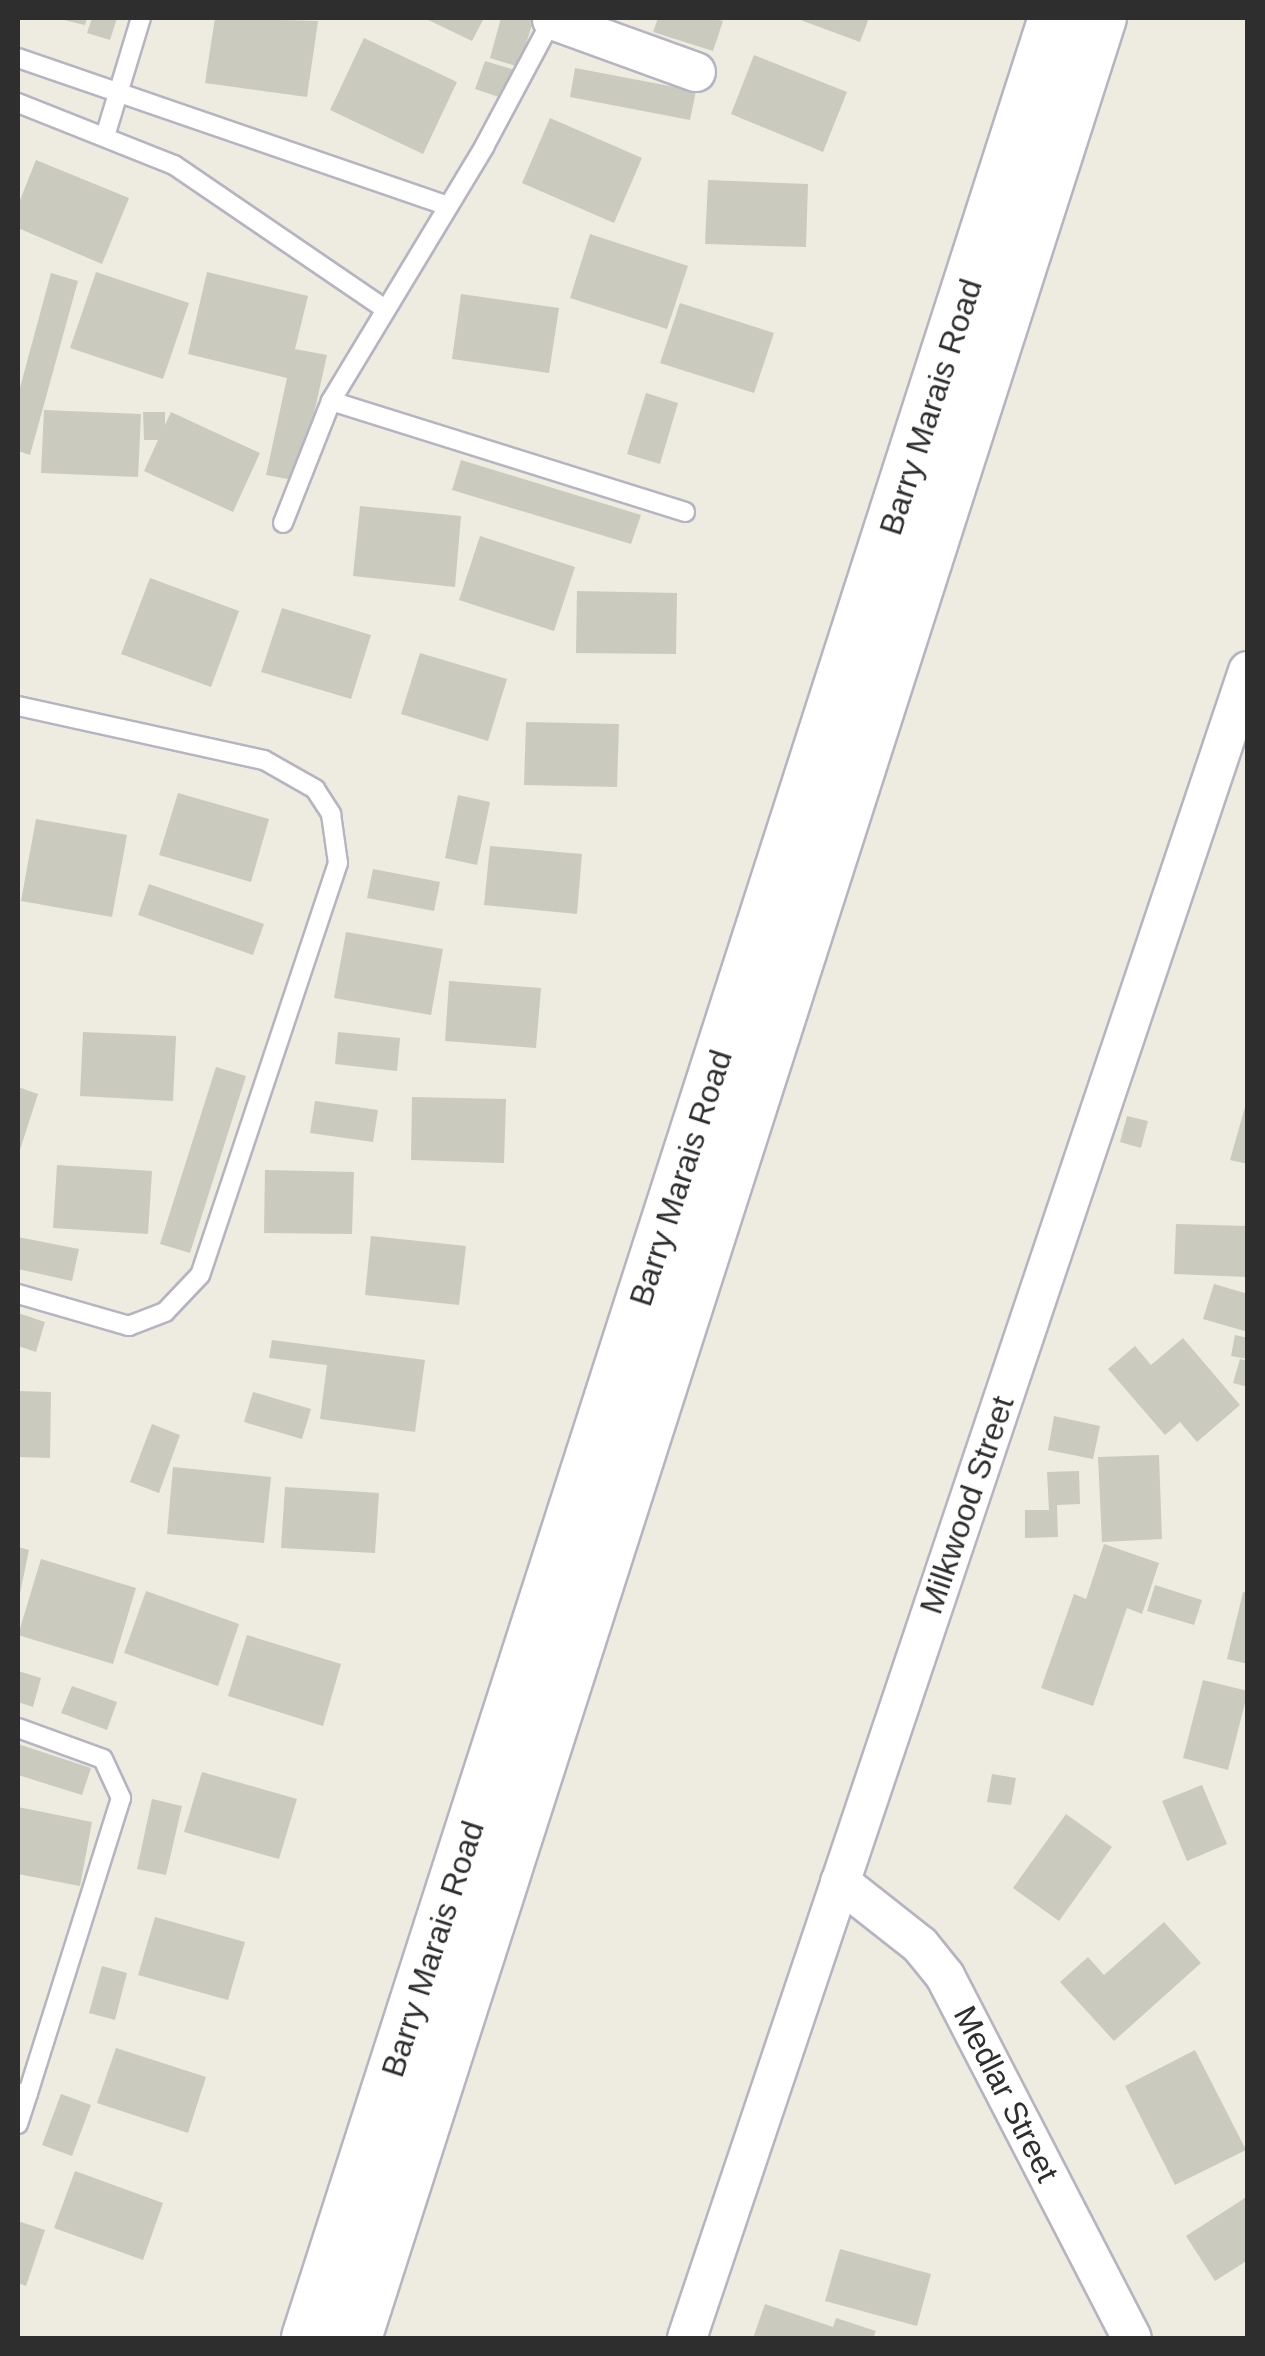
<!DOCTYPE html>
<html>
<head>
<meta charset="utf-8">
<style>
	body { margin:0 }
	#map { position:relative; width:1265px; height:2356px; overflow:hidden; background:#eeece1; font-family:Arial,sans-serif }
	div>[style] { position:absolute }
	.building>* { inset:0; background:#cacabf }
	.roads { filter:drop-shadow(2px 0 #b6b4c0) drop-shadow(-2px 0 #b6b4c0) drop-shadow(0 2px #b6b4c0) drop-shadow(0 -2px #b6b4c0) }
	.lane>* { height:18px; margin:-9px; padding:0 9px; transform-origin:9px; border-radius:9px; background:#fff }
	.street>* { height:38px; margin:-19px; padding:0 19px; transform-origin:19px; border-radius:19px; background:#fff }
	.secondary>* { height:52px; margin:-26px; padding:0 26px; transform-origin:26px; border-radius:26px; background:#fff }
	span { translate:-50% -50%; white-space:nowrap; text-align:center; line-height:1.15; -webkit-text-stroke:10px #fff; paint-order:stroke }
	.street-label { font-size:32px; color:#2e2e2e }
	.frame { position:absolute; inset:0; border:20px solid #2e2e2e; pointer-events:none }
</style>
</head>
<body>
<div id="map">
	<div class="building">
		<i style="clip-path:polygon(55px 18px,87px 18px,85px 25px)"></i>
		<i style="clip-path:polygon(92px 18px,117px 18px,110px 40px,87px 33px)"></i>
		<i style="clip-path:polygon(215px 18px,318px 21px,307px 97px,205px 83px)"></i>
		<i style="clip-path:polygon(424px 18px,484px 18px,472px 41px)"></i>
		<i style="clip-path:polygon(501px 18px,534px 18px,519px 67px,490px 58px)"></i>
		<i style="clip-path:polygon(658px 18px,712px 18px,723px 21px,713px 51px,653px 32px)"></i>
		<i style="clip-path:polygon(795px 18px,869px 18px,860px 42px)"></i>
		<i style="clip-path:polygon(364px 38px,457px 82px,423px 154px,330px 110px)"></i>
		<i style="clip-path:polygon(754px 55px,847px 92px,823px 152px,731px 114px)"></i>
		<i style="clip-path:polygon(485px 61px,515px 70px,505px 99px,475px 89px)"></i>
		<i style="clip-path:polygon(575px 68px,696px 91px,690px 120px,570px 97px)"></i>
		<i style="clip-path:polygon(550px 118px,642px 158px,614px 223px,522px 183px)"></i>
		<i style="clip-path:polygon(36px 160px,129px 198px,102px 264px,18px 228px,18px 205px)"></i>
		<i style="clip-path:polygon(708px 180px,808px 184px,806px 247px,705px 244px)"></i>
		<i style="clip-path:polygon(590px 234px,688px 266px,667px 329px,570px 298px)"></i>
		<i style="clip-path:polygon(96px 272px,189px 303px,163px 379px,70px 348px)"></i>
		<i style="clip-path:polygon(207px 272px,308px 296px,295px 349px,327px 355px,299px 481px,266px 475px,287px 378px,188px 354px)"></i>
		<i style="clip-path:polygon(51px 273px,78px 281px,30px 455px,18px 451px,18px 395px)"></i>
		<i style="clip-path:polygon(461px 294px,559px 308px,549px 373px,452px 359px)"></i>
		<i style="clip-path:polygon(680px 303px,774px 333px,754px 393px,660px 363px)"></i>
		<i style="clip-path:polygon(646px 393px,678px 403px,660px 464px,627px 454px)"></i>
		<i style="clip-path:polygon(44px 410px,141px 414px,138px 477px,41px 473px)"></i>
		<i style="clip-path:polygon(143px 412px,165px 412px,165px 425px,171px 412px,260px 453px,233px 512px,144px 471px,158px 440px,144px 440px)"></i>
		<i style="clip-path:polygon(461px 460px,641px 515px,631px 544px,452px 490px)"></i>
		<i style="clip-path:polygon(360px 506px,461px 516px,455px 587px,353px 576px)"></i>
		<i style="clip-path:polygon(480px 536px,575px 567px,554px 631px,459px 600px)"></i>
		<i style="clip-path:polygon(150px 578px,239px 611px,211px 687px,121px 654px)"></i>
		<i style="clip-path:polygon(577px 591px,677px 593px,676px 654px,576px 653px)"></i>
		<i style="clip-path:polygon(282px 608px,371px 635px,351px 699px,261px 672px)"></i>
		<i style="clip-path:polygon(420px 653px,507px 679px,488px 741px,401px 714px)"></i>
		<i style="clip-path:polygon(526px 722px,619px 724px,617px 787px,524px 785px)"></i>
		<i style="clip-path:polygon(178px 793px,269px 819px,251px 882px,159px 855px)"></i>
		<i style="clip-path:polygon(458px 795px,490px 802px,477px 865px,445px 858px)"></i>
		<i style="clip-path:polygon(36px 819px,127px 835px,112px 917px,21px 901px)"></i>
		<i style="clip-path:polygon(490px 846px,582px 854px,577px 914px,484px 905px)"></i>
		<i style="clip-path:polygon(373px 869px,440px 882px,434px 911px,367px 898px)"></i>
		<i style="clip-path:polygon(149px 884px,264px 924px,253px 955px,138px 915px)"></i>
		<i style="clip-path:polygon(346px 932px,443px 949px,431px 1015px,334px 998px)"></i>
		<i style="clip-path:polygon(449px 981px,541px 988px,536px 1048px,445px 1041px)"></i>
		<i style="clip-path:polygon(83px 1032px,176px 1036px,173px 1101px,80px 1096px)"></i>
		<i style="clip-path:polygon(338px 1032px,400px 1038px,397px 1071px,335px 1064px)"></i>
		<i style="clip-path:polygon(216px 1067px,246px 1076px,190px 1253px,160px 1244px)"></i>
		<i style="clip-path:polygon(18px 1087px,38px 1094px,18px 1156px)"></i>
		<i style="clip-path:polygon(1248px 1096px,1248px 1164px,1230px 1160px)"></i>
		<i style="clip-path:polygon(412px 1097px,506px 1099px,504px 1163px,411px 1160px)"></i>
		<i style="clip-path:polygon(315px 1101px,378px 1110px,373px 1142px,310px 1133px)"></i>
		<i style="clip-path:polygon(1127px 1116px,1148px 1121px,1141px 1148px,1120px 1142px)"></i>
		<i style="clip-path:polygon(57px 1165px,152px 1171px,148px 1234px,53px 1228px)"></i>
		<i style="clip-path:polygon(265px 1170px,354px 1172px,352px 1234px,264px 1233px)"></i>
		<i style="clip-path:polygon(1176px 1224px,1248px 1226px,1248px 1277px,1174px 1274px)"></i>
		<i style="clip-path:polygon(371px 1236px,466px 1246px,459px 1305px,365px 1295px)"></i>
		<i style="clip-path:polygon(18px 1237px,79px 1249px,72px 1281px,18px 1269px)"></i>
		<i style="clip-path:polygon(1214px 1284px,1248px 1294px,1248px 1332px,1203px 1319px)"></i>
		<i style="clip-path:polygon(18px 1313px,45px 1322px,36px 1352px,18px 1346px)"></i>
		<i style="clip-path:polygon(1235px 1335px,1248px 1338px,1248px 1359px,1231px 1356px)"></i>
		<i style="clip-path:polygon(1183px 1338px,1240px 1405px,1197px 1442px,1180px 1422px,1165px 1435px,1108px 1369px,1135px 1346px,1151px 1365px)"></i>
		<i style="clip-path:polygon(272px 1340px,425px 1360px,415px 1432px,320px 1419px,327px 1365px,269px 1358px)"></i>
		<i style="clip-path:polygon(1240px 1359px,1248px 1361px,1248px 1387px,1233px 1383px)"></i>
		<i style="clip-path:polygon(18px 1391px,51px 1392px,50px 1458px,18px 1457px)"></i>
		<i style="clip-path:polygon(253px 1392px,311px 1409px,302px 1439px,244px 1422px)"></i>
		<i style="clip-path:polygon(1054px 1416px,1100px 1426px,1093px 1459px,1048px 1450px)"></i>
		<i style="clip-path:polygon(152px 1424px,180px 1435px,159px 1493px,130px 1482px)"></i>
		<i style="clip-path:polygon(1159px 1455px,1162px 1539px,1102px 1542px,1098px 1457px)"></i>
		<i style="clip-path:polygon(173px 1467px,271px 1477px,264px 1543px,167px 1534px)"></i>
		<i style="clip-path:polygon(1079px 1471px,1080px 1504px,1057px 1505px,1058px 1537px,1025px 1538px,1025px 1510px,1049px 1510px,1047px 1472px)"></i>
		<i style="clip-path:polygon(285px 1487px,379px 1493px,375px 1553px,281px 1548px)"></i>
		<i style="clip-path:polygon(1104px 1544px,1159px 1563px,1142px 1614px,1127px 1608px,1093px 1706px,1041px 1688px,1074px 1594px,1086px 1599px)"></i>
		<i style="clip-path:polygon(18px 1547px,29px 1550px,19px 1598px,18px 1598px)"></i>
		<i style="clip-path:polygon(41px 1559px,136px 1588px,113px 1664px,18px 1635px)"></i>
		<i style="clip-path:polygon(1155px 1585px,1202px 1600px,1194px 1625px,1147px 1611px)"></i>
		<i style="clip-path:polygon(146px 1591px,239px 1624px,218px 1686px,124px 1653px)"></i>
		<i style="clip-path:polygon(1243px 1592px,1248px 1593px,1248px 1664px,1227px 1659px)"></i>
		<i style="clip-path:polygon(247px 1635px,341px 1664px,323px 1726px,228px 1696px)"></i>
		<i style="clip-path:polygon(18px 1671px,41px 1678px,33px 1707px,18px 1702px)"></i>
		<i style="clip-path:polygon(1203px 1680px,1248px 1691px,1228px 1770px,1183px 1758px)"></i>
		<i style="clip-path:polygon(72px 1686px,117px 1702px,107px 1730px,61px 1713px)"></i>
		<i style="clip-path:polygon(18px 1744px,91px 1768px,82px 1795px,18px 1775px)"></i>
		<i style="clip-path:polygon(202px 1772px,297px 1799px,279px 1859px,184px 1832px)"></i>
		<i style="clip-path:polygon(992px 1774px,1016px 1778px,1011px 1805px,987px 1802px)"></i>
		<i style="clip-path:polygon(1202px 1785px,1227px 1844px,1187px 1861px,1162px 1801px)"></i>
		<i style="clip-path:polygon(152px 1799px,182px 1806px,166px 1875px,137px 1869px)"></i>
		<i style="clip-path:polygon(18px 1807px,92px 1822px,80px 1886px,18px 1874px)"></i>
		<i style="clip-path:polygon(1066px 1814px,1112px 1847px,1059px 1921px,1013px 1888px)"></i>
		<i style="clip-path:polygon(155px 1917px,245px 1942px,228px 2000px,138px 1975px)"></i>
		<i style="clip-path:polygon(1164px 1922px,1201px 1963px,1114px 2041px,1060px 1982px,1088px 1957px,1104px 1975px)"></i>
		<i style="clip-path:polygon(102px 1966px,127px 1973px,115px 2020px,89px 2013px)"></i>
		<i style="clip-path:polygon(116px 2048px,206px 2077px,188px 2133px,97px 2103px)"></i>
		<i style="clip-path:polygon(1195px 2050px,1246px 2150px,1175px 2185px,1125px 2086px)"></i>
		<i style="clip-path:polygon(61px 2094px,91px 2105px,72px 2156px,42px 2145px)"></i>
		<i style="clip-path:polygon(75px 2171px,163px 2203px,143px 2260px,54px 2228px)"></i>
		<i style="clip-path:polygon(1248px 2196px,1248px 2260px,1215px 2281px,1186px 2236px)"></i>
		<i style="clip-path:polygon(18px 2221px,45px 2230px,26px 2286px,18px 2283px)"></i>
		<i style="clip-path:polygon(840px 2249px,931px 2274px,917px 2326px,825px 2301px)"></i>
		<i style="clip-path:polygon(765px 2304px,833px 2327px,836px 2318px,876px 2331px,873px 2338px,753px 2338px)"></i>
	</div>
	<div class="roads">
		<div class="lane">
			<i style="left:18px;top:58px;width:451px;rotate:19deg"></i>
			<i style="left:18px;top:103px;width:168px;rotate:21.7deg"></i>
			<i style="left:174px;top:165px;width:254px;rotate:34.3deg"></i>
			<i style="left:106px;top:133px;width:120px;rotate:-73.1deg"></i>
			<i style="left:331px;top:401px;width:371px;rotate:17.4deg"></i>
			<i style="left:283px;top:523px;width:131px;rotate:-68.5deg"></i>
			<i style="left:331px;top:401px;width:297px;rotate:-58.9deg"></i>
			<i style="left:484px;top:147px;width:146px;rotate:-61.9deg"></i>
			<i style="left:18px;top:706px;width:252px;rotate:12.4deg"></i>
			<i style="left:264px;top:760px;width:59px;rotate:29.6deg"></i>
			<i style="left:315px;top:789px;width:30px;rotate:57deg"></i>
			<i style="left:331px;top:814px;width:49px;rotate:81.9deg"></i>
			<i style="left:338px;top:863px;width:434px;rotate:108.5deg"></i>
			<i style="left:200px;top:1275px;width:51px;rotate:133.4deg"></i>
			<i style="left:165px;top:1312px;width:39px;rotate:159deg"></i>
			<i style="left:129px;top:1326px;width:116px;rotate:-163.9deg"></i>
			<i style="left:18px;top:1728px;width:90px;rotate:20deg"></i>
			<i style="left:103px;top:1759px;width:43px;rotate:65.2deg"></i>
			<i style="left:121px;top:1798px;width:309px;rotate:107.5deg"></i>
			<i style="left:28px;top:2093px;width:10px;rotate:180deg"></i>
			<i style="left:18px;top:2124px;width:33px;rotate:-72deg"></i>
		</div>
		<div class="street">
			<i style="left:552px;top:20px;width:153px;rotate:19.9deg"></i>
			<i style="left:840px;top:1882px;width:102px;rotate:38.2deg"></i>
			<i style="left:920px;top:1945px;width:40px;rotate:51deg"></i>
			<i style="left:945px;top:1976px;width:407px;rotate:62.7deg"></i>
			<i style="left:687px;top:2338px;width:1759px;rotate:-71.4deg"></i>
		</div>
		<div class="secondary">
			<i style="left:308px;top:2338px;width:2437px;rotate:-72.15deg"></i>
			<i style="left:355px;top:2338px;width:2437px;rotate:-72.2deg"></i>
		</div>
	</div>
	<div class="street-label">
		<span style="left:931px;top:407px;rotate:-72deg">Barry Marais Road</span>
		<span style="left:681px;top:1178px;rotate:-72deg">Barry Marais Road</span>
		<span style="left:967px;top:1505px;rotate:-71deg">Milkwood Street</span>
		<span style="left:433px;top:1949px;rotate:-72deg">Barry Marais Road</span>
		<span style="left:1006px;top:2094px;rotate:63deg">Medlar Street</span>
	</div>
	<div class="frame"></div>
</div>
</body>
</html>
